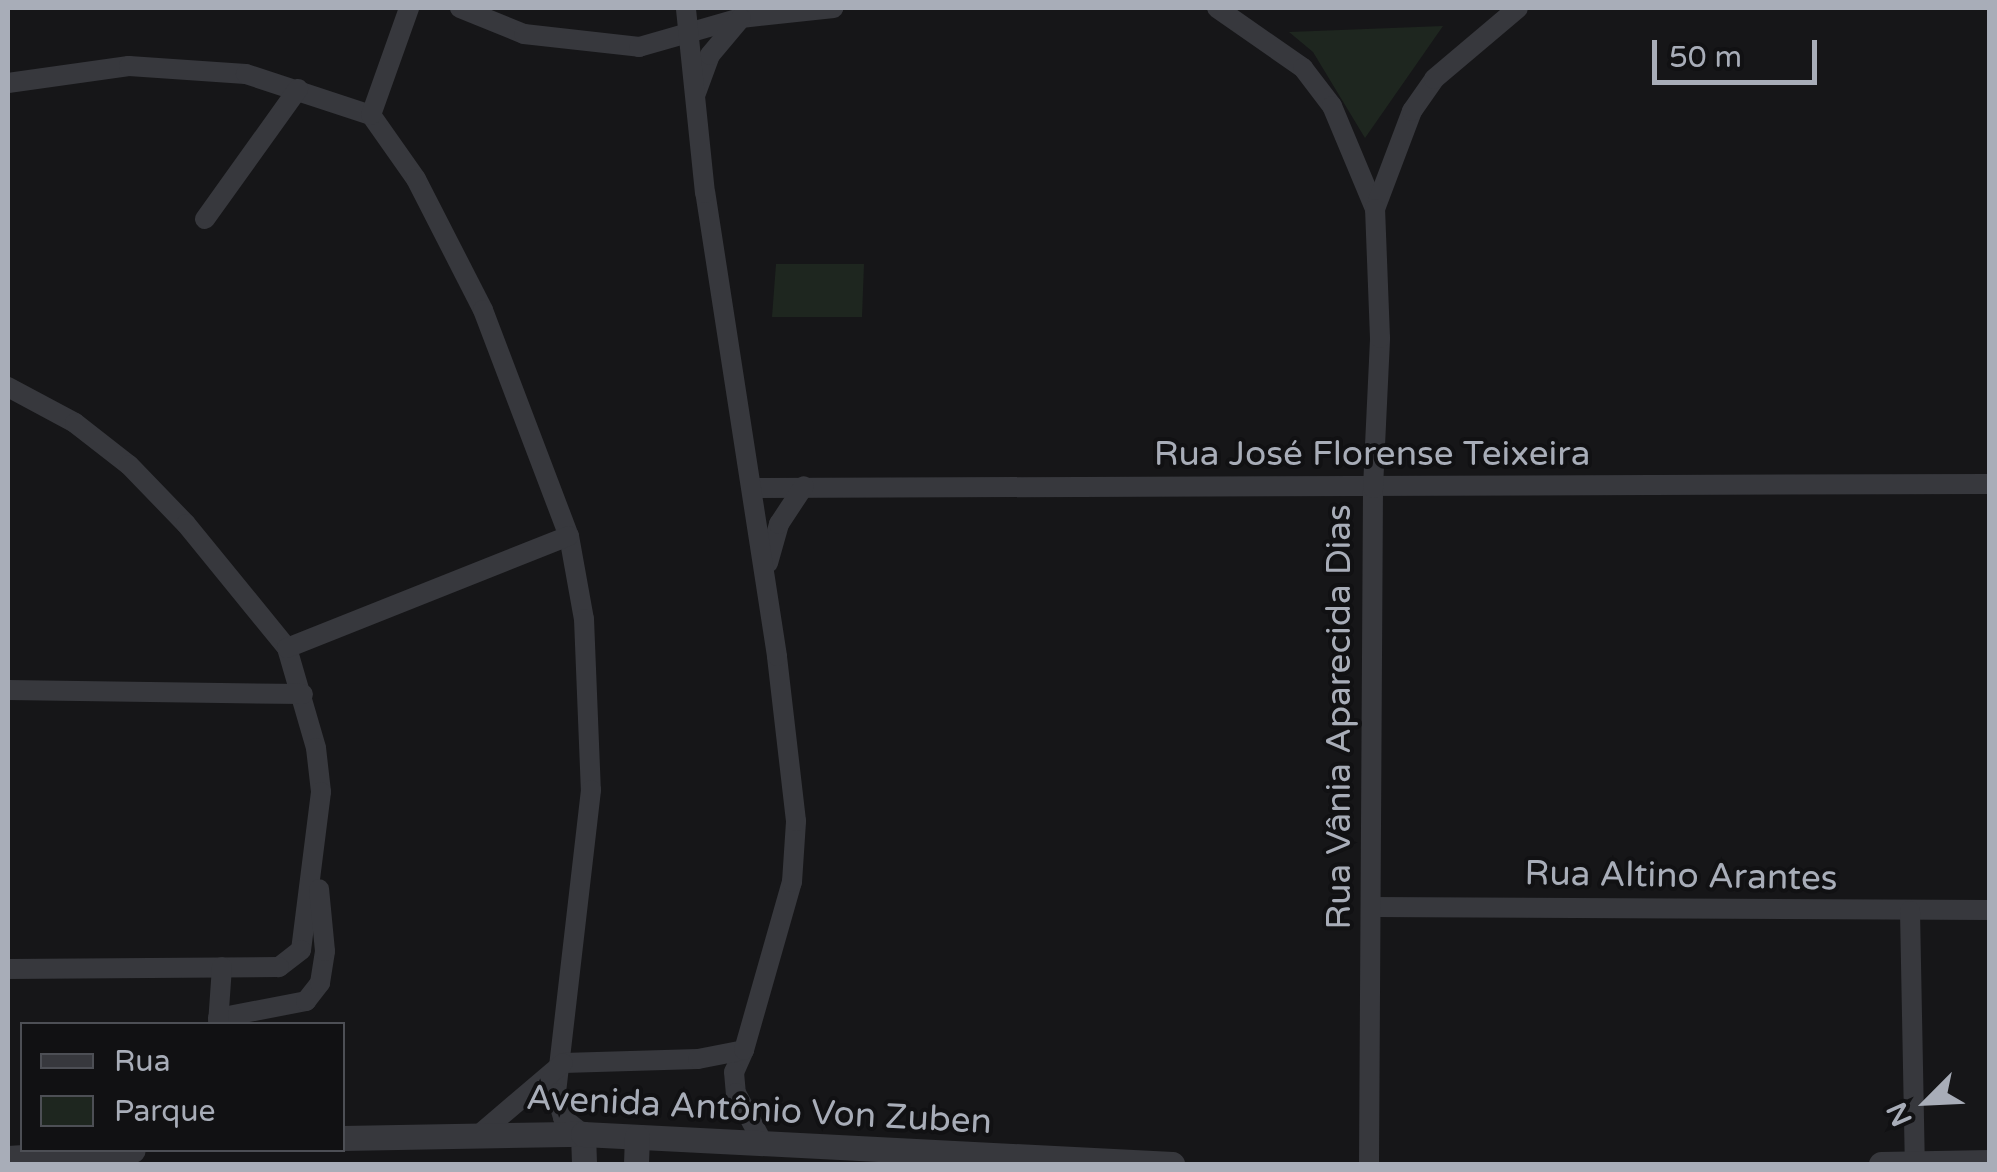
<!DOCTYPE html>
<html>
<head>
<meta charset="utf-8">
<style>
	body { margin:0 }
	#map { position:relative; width:1997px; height:1172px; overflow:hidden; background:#161618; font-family:"Varela Round",sans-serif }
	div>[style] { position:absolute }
	.green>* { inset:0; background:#1e261f }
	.minor>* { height:20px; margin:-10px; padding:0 10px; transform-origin:10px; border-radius:10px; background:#37383d }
	.tertiary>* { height:25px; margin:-12.5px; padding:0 12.5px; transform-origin:12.5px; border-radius:12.5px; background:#37383d }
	span { translate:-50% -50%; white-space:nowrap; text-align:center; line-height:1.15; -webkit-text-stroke:8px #111113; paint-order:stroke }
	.street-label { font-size:35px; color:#a8adb8 }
	.frame { position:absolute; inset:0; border:10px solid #a8adb8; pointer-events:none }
	.legend { position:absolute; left:20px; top:1022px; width:325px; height:130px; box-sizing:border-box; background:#111113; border:2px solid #4d4f55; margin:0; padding:12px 18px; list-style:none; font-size:30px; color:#a8adb8 }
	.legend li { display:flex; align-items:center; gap:20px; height:50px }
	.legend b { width:50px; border:2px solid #4d4f55 }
	.north { position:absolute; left:1877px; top:1052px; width:100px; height:100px; -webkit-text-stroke:8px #111113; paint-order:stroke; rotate:246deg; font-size:28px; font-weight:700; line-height:40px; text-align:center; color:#a8adb8 }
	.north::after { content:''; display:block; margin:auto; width:35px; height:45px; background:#a8adb8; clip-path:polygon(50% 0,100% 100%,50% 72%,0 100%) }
	.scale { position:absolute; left:1652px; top:40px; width:165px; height:45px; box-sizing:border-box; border:5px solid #a8adb8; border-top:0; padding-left:12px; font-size:30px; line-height:35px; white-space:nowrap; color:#a8adb8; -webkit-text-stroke:8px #111113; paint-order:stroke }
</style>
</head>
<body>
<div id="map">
	<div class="green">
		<i style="clip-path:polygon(1443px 26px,1365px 138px,1313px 52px,1289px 32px)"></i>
		<i style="clip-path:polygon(776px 264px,864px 264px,862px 317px,772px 317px)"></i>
	</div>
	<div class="minor">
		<i style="left:460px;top:8px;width:69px;rotate:22.1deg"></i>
		<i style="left:524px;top:34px;width:116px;rotate:6.4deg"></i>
		<i style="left:639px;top:47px;width:106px;rotate:-15.9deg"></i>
		<i style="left:741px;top:18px;width:93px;rotate:-6.2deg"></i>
		<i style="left:1217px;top:8px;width:105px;rotate:34.9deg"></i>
		<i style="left:1303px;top:68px;width:48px;rotate:52.7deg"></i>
		<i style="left:1332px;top:106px;width:112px;rotate:67.3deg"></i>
		<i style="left:1375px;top:209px;width:105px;rotate:-69.3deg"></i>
		<i style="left:1412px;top:111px;width:39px;rotate:-55deg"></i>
		<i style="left:1434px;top:79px;width:110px;rotate:-40.2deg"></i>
		<i style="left:8px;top:83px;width:122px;rotate:-8deg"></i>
		<i style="left:129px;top:66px;width:117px;rotate:3.9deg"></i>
		<i style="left:246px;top:74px;width:132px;rotate:18.2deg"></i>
		<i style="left:371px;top:115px;width:78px;rotate:54.9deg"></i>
		<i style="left:416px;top:179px;width:147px;rotate:62.9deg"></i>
		<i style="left:483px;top:310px;width:242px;rotate:69.2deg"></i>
		<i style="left:569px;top:536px;width:84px;rotate:79.8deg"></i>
		<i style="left:584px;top:619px;width:171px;rotate:87.7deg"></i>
		<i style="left:591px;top:790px;width:305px;rotate:96.6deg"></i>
		<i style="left:556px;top:1093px;width:26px;rotate:74deg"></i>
		<i style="left:563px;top:1118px;width:26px;rotate:39deg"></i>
		<i style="left:696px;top:93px;width:40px;rotate:-69.8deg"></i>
		<i style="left:710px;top:55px;width:48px;rotate:-50deg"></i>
		<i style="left:371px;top:115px;width:114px;rotate:-70.4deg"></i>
		<i style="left:205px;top:219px;width:160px;rotate:-54.4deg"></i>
		<i style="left:8px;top:387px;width:76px;rotate:28.2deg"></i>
		<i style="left:75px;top:423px;width:68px;rotate:37.9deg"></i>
		<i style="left:129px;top:465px;width:82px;rotate:46deg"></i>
		<i style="left:186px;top:524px;width:160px;rotate:50.8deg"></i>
		<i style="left:287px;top:648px;width:104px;rotate:73.8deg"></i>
		<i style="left:316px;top:748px;width:44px;rotate:83.5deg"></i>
		<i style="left:321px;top:792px;width:159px;rotate:97.2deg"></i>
		<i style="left:301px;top:950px;width:28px;rotate:142deg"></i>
		<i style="left:279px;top:967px;width:271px;rotate:179.6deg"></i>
		<i style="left:754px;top:488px;width:1236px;rotate:-0.19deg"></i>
		<i style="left:768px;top:563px;width:41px;rotate:-74.2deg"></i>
		<i style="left:779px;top:524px;width:45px;rotate:-56.7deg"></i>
		<i style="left:287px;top:648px;width:303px;rotate:-21.7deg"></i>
		<i style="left:8px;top:690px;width:295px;rotate:0.8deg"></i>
		<i style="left:1372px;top:907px;width:618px;rotate:0.28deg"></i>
		<i style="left:1910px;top:911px;width:253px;rotate:88.9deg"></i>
		<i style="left:218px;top:1018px;width:90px;rotate:-10.9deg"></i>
		<i style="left:306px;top:1001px;width:23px;rotate:-52deg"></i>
		<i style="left:320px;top:983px;width:32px;rotate:-81deg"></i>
		<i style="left:325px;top:951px;width:62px;rotate:-95.5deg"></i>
		<i style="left:218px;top:1024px;width:57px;rotate:-86deg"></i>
		<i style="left:744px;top:1050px;width:24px;rotate:114deg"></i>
		<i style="left:734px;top:1072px;width:21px;rotate:85deg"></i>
		<i style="left:736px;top:1093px;width:57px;rotate:61.6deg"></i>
		<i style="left:563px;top:1063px;width:135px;rotate:-1.7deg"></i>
		<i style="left:698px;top:1059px;width:47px;rotate:-11.1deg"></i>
		<i style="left:744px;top:1050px;width:175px;rotate:-74.1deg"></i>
		<i style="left:792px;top:882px;width:61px;rotate:-86.2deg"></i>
		<i style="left:796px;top:821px;width:166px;rotate:-96.6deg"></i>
		<i style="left:777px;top:656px;width:469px;rotate:-98.8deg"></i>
		<i style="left:705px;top:193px;width:186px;rotate:-95.9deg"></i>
		<i style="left:482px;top:1132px;width:106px;rotate:-40.4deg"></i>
		<i style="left:1369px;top:1164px;width:676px;rotate:-89.66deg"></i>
		<i style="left:1373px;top:488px;width:150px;rotate:-87.3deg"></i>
		<i style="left:1380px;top:338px;width:129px;rotate:-92.2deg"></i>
	</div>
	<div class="tertiary">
		<i style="left:583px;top:1134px;width:30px;rotate:88deg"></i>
		<i style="left:342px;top:1138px;width:241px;rotate:-1deg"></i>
		<i style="left:583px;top:1134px;width:590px;rotate:2.92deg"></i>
		<i style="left:8px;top:1158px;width:125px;rotate:-3.7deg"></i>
		<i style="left:636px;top:1164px;width:27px;rotate:-88deg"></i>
		<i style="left:1881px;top:1164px;width:109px;rotate:-1.1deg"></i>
	</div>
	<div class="street-label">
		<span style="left:1372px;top:454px">Rua José Florense Teixeira</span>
		<span style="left:1339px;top:717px;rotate:-90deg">Rua Vânia Aparecida Dias</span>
		<span style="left:1681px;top:876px;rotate:1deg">Rua Altino Arantes</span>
		<span style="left:759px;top:1110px;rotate:3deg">Avenida Antônio Von Zuben</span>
	</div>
	<div class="frame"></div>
	<ul class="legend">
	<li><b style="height:12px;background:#37383d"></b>Rua</li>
	<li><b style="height:28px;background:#1e261f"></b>Parque</li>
	</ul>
	<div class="north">N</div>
	<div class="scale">50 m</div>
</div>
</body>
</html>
